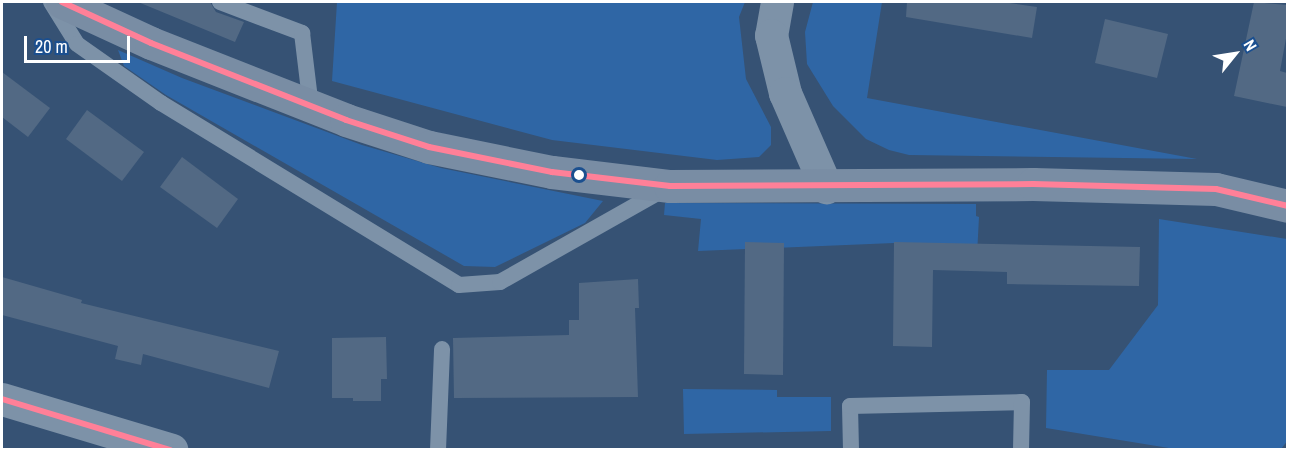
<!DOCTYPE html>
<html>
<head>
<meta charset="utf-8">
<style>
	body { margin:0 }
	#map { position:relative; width:1289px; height:451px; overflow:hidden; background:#365274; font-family:"Archivo Narrow",sans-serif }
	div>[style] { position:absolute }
	.green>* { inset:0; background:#2f66a5 }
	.building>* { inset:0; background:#526984 }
	.lane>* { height:16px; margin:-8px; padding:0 8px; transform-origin:8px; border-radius:8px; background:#7d92a8 }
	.street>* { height:33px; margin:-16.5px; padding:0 16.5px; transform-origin:16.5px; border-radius:16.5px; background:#7d92a8 }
	.secondary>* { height:33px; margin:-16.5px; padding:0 16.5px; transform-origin:16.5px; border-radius:16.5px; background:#798da4 }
	.bus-1>* { height:6px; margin:-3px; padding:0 3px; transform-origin:3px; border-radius:3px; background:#ff8098 }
	.dots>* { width:16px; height:16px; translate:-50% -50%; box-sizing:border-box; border:3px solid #1b4f8f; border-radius:50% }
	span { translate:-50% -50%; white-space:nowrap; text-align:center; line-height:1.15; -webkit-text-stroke:4.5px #1b4f8f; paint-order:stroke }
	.frame { position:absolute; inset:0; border:3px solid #fff; pointer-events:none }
	.north { position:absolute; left:1205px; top:24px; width:60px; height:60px; -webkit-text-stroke:4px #1b4f8f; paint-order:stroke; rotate:60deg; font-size:16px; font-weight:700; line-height:24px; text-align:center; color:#fff }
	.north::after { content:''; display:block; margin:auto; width:21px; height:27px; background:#fff; clip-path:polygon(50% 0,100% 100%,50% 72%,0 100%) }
	.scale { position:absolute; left:24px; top:36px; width:106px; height:27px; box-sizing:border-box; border:3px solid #fff; border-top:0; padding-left:8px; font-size:18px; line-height:21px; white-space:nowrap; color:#fff; -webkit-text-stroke:4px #1b4f8f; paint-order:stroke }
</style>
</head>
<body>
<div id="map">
	<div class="green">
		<i style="clip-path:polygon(337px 2px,745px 2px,739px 17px,746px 79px,771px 127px,771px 145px,759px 157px,717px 160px,552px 140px,332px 81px)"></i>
		<i style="clip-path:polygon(813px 2px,882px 2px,867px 98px,1197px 159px,909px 155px,889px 150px,866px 139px,833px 106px,807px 64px,805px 32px)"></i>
		<i style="clip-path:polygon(118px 50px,182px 78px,362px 145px,441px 168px,603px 201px,585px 223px,495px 267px,464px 266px,166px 95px,124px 66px)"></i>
		<i style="clip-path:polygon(665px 203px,976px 204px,976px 216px,979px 217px,977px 255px,894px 243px,698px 251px,701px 219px,664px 215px)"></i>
		<i style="clip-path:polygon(1159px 219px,1287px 239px,1288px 440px,1281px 449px,1175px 449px,1046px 428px,1047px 370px,1109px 370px,1158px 305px)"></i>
		<i style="clip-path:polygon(683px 389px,777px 390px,777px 397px,831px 397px,831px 431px,684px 434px)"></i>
	</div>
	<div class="building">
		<i style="clip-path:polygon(138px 2px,210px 2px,216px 12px,244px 22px,235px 42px)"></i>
		<i style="clip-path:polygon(907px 2px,1003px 2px,1037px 7px,1032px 38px,906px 17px)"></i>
		<i style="clip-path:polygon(1254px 2px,1287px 5px,1287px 33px,1280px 71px,1287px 73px,1287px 107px,1234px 96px)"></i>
		<i style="clip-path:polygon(1105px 19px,1168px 34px,1157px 78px,1095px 63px)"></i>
		<i style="clip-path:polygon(2px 72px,50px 108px,28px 137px,2px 117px)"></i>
		<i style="clip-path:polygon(87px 110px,144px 152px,122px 181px,66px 139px)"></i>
		<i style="clip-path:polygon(182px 157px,238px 199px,217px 228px,160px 187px)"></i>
		<i style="clip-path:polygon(745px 242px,784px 243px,783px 375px,744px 374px)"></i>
		<i style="clip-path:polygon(894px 242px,1140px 247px,1139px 286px,1007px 284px,1007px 272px,933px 270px,932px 347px,893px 346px)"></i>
		<i style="clip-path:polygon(2px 277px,82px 300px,81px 303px,279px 351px,269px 388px,143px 354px,141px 365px,115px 359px,118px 346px,2px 315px)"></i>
		<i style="clip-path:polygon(638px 279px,639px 308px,635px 308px,638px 397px,454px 398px,453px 338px,569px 335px,569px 320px,579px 320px,579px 283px)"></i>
		<i style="clip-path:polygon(386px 337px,387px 379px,381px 379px,381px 401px,353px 401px,353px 398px,332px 398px,332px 338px)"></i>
	</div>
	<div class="lane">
		<i style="left:51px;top:2px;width:49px;rotate:58.2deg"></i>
		<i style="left:77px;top:44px;width:103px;rotate:35.1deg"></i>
		<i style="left:161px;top:103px;width:349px;rotate:31.4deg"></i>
		<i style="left:459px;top:285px;width:41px;rotate:-4.2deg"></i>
		<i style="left:500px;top:282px;width:191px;rotate:-29.5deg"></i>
		<i style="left:220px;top:2px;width:88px;rotate:20.7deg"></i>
		<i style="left:302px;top:33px;width:75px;rotate:83.1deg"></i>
		<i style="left:438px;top:450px;width:101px;rotate:-87.7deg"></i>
		<i style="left:851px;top:450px;width:44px;rotate:-91.3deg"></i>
		<i style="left:850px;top:406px;width:172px;rotate:-1.3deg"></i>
		<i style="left:1022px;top:402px;width:48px;rotate:91.2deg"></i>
	</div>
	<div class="street">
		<i style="left:777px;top:2px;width:34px;rotate:100deg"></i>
		<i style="left:771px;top:35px;width:60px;rotate:76.4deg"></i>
		<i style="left:785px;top:93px;width:103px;rotate:66.4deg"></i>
		<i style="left:2px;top:399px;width:177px;rotate:16.7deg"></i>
	</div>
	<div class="secondary">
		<i style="left:62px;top:2px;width:98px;rotate:24.7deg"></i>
		<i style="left:151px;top:43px;width:210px;rotate:21.5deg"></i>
		<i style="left:346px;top:120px;width:87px;rotate:18deg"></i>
		<i style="left:429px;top:147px;width:126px;rotate:11.5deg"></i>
		<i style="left:552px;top:172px;width:119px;rotate:6.8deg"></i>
		<i style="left:670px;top:186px;width:363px;rotate:-0.3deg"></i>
		<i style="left:1033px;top:184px;width:183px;rotate:1.6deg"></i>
		<i style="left:1216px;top:189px;width:74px;rotate:13.3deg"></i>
	</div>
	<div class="bus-1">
		<i style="left:62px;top:2px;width:98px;rotate:24.7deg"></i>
		<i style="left:151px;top:43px;width:210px;rotate:21.5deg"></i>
		<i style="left:346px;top:120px;width:87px;rotate:18deg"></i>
		<i style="left:429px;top:147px;width:126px;rotate:11.5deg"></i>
		<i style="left:552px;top:172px;width:119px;rotate:6.8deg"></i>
		<i style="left:670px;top:186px;width:363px;rotate:-0.3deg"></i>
		<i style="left:1033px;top:184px;width:183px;rotate:1.6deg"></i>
		<i style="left:1216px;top:189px;width:74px;rotate:13.3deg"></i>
		<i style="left:2px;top:399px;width:176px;rotate:16.9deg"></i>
	</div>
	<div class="dots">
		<i style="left:579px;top:175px;background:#fff"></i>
	</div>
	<div class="frame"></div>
	<div class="north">N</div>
	<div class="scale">20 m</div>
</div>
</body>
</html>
